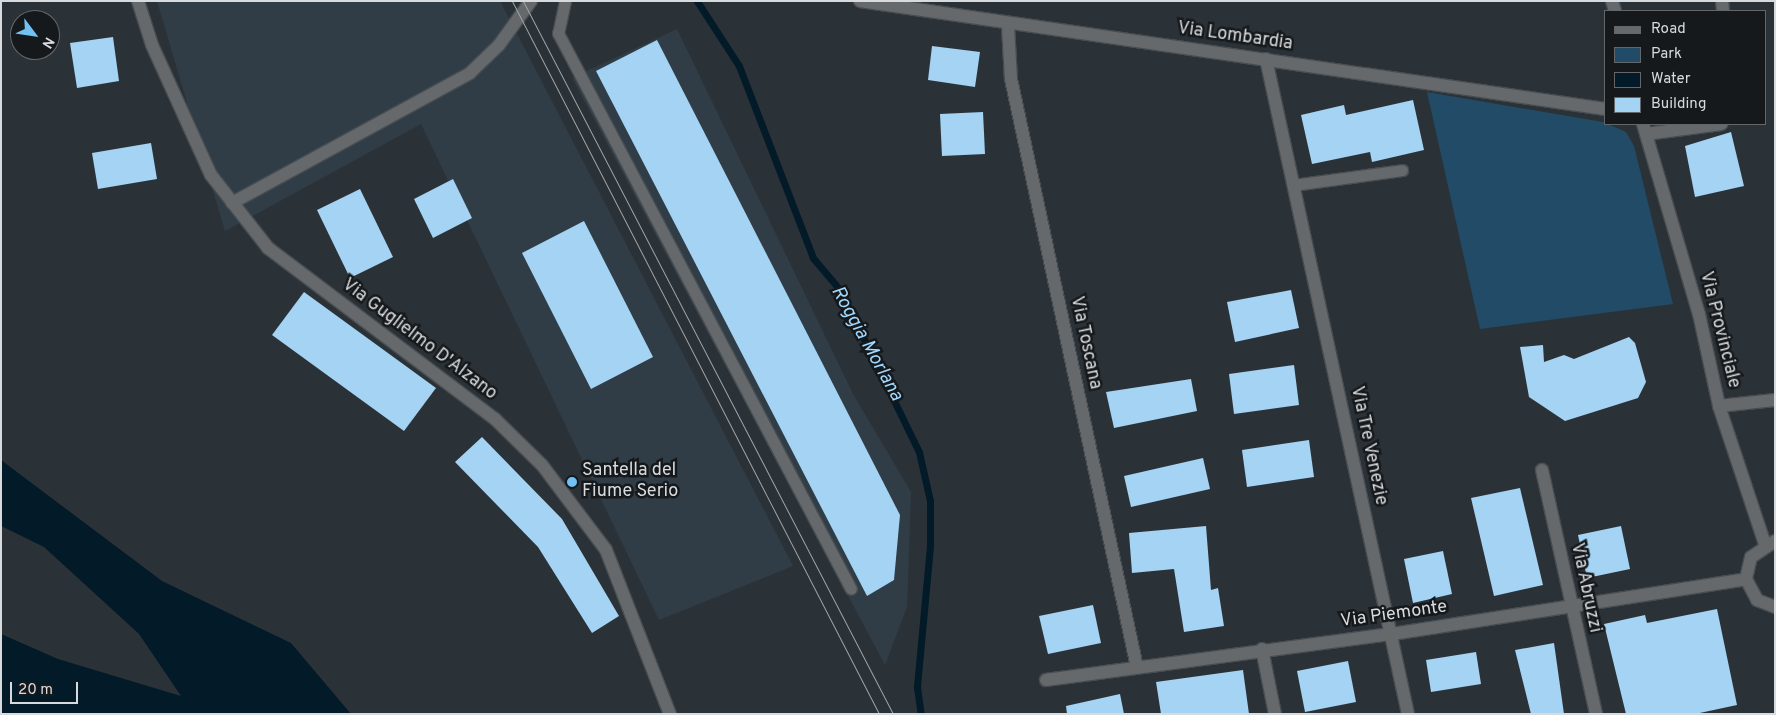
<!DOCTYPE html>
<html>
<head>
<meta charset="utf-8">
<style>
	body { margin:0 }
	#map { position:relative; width:1776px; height:715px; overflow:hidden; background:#2b3237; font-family:Overpass,sans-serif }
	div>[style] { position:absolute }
	.built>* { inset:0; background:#303d46 }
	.green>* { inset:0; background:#214b66 }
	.water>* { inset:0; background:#031a28 }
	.stream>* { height:7px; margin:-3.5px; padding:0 3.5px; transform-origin:3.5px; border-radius:3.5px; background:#031a28 }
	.building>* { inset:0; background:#a4d3f4 }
	.roads { filter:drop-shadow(1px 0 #474d52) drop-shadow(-1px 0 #474d52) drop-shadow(0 1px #474d52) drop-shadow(0 -1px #474d52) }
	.service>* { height:11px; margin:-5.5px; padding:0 5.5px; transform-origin:5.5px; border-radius:5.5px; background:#66696b }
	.minor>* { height:12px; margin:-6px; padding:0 6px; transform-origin:6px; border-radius:6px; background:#66696b }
	.tertiary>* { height:12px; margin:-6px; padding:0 6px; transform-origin:6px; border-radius:6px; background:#66696b }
	.tram>* { height:1px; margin:-0.5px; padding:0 0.5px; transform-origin:0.5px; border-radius:0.5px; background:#9fa4a8 }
	.dots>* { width:14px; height:14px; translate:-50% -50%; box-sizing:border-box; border:2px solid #16191c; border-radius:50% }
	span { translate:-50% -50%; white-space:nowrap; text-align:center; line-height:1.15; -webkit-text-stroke:5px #16191c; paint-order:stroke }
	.street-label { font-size:18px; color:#d7dbde }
	.poi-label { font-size:18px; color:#d7dbde }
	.left { translate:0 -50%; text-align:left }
	.water-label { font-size:19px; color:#a1d8fe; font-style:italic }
	.frame { position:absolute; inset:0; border:2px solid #d7dbde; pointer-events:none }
	.legend { position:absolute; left:1604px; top:10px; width:162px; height:115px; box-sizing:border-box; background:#16191c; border:1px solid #63676a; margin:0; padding:6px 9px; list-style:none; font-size:15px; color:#d7dbde }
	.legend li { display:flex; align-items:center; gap:10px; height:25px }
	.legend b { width:25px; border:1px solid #63676a }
	.north { position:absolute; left:10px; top:10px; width:50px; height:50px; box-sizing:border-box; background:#16191c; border:1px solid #63676a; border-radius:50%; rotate:121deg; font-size:14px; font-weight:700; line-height:20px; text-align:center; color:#d7dbde }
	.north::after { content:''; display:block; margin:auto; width:18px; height:22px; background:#72c1f5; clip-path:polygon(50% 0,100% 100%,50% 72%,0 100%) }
	.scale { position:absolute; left:10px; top:682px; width:68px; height:22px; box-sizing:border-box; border:2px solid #d7dbde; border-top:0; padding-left:6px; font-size:15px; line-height:18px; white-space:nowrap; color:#d7dbde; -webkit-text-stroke:4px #16191c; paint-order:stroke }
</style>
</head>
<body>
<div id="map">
	<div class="built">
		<i style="clip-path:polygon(157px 1px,500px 1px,793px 566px,659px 620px,421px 124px,225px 231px)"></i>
		<i style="clip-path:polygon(677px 29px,853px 394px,911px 492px,907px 607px,885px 665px,572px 78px)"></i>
	</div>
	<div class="green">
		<i style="clip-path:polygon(1427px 92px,1603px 122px,1626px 132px,1634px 146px,1673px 304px,1480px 329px)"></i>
	</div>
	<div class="water">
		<i style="clip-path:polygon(1px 460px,162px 581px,291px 643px,351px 714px,1px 714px,1px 634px,58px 659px,181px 696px,139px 634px,44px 547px,1px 526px)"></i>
	</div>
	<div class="stream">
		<i style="left:697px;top:1px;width:77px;rotate:57.1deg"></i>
		<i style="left:739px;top:66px;width:206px;rotate:68.9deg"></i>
		<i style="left:813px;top:258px;width:42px;rotate:49.8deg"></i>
		<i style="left:840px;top:290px;width:180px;rotate:64deg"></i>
		<i style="left:919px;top:452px;width:50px;rotate:77.3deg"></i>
		<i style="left:930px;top:501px;width:45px;rotate:90deg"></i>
		<i style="left:930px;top:546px;width:142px;rotate:95.3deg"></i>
		<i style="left:917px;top:687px;width:27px;rotate:82deg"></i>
	</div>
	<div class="building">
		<i style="clip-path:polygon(113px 37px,119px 81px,77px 88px,70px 43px)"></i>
		<i style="clip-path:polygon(657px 40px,900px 515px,894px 580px,867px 596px,596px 71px)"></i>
		<i style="clip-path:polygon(932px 46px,980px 52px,975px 87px,928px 80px)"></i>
		<i style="clip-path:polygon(1413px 100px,1424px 150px,1372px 162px,1370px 152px,1312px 164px,1301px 115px,1344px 105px,1346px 115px)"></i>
		<i style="clip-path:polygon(983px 112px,985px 154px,942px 156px,940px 114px)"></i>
		<i style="clip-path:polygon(1731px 132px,1744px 186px,1695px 197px,1685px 146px)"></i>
		<i style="clip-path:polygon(151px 143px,157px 179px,98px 189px,92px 153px)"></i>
		<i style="clip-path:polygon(453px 179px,472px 218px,433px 238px,414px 199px)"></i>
		<i style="clip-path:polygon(360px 189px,393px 257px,350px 278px,317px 210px)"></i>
		<i style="clip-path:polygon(584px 221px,653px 357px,591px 389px,522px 253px)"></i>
		<i style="clip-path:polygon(1291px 290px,1299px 328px,1235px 342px,1227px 302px)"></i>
		<i style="clip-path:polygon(304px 292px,436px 388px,404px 431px,272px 335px)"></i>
		<i style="clip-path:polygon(1629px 337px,1635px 343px,1646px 382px,1638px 398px,1565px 421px,1529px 397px,1520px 347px,1543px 345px,1544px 362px,1564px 355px,1574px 359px)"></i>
		<i style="clip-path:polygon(1294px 365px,1299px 405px,1234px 414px,1229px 374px)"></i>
		<i style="clip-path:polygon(1191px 379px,1197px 411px,1114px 428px,1106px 392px)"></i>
		<i style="clip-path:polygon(482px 437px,562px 519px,619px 616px,592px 633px,538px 547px,455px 462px)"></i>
		<i style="clip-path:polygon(1309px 440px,1314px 477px,1247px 487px,1242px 450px)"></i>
		<i style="clip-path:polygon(1203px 458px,1210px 489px,1131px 507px,1124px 476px)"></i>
		<i style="clip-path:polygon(1520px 488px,1543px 585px,1494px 596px,1471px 498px)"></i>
		<i style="clip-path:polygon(1206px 526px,1211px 590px,1218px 588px,1224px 626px,1184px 632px,1174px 569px,1132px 573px,1129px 533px)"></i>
		<i style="clip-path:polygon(1621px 526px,1630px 569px,1587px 578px,1578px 535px)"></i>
		<i style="clip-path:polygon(1443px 551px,1452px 594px,1413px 603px,1404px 559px)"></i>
		<i style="clip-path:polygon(1093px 605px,1101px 643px,1048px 654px,1039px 616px)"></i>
		<i style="clip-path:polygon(1717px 609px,1737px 705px,1695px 714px,1626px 714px,1604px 624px,1645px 615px,1647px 623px)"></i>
		<i style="clip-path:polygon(1554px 643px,1564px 714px,1531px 714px,1515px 650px)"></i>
		<i style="clip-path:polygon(1476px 652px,1481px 684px,1431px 692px,1426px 660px)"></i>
		<i style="clip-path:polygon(1348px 661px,1356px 702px,1305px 712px,1297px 671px)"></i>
		<i style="clip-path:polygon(1243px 670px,1249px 714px,1161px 714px,1156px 682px)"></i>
		<i style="clip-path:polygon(1120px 694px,1124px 714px,1067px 714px,1066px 706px)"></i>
	</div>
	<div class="roads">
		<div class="service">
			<i style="left:565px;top:1px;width:33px;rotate:102deg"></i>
			<i style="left:558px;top:33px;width:628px;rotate:62.21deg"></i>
			<i style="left:1293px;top:185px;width:110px;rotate:-7.8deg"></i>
		</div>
		<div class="minor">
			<i style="left:138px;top:1px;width:46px;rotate:72.3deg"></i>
			<i style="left:152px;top:45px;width:143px;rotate:65.6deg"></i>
			<i style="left:211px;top:175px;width:93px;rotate:52deg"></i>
			<i style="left:268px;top:248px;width:284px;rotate:37deg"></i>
			<i style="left:495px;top:419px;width:66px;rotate:44.4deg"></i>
			<i style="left:542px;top:465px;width:106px;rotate:53deg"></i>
			<i style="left:606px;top:550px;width:176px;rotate:68.7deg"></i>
			<i style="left:860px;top:1px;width:753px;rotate:8.25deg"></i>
			<i style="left:1722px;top:1px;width:10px;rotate:84deg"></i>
			<i style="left:1008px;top:26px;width:53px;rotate:86.8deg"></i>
			<i style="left:1011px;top:79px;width:601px;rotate:77.91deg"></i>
			<i style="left:1266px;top:59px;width:670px;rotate:77.77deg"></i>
			<i style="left:1646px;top:134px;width:76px;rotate:-7.6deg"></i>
			<i style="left:232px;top:203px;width:271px;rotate:-28.6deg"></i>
			<i style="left:470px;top:73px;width:40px;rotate:-44deg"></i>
			<i style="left:499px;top:45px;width:54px;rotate:-54deg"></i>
			<i style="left:1719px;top:406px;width:56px;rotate:-6.1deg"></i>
			<i style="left:1542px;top:470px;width:250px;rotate:77.5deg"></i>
			<i style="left:1262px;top:649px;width:66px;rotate:78.7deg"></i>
			<i style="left:1046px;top:680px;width:349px;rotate:-7.6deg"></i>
			<i style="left:1392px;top:634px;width:358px;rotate:-8.8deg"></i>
		</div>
		<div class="tertiary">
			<i style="left:1612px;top:1px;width:10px;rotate:73deg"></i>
			<i style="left:1643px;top:124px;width:198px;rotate:73.6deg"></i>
			<i style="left:1699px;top:314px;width:94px;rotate:77.7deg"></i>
			<i style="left:1719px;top:406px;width:145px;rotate:71.6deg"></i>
			<i style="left:1775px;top:541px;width:29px;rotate:146deg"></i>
			<i style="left:1751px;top:557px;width:23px;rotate:103deg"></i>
			<i style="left:1746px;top:579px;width:24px;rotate:62deg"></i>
			<i style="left:1757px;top:600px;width:19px;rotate:21deg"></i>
		</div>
	</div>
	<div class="tram">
		<i style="left:512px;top:1px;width:802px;rotate:62.76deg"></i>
		<i style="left:523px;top:1px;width:803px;rotate:62.57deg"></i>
	</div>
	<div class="dots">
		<i style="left:572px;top:482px;background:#72c1f5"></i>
	</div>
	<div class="street-label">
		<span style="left:1235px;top:37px;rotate:8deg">Via Lombardia</span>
		<span style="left:1719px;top:330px;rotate:76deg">Via Provinciale</span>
		<span style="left:419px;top:340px;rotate:37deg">Via Guglielmo D'Alzano</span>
		<span style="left:1085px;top:343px;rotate:78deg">Via Toscana</span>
		<span style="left:1368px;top:446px;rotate:78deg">Via Tre Venezie</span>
		<span style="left:1585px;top:588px;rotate:78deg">Via Abruzzi</span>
		<span style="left:1394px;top:615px;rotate:-8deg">Via Piemonte</span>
	</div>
	<div class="poi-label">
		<span class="left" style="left:582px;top:482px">Santella del<br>Fiume Serio</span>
	</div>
	<div class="water-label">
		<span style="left:866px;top:344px;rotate:61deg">Roggia Morlana</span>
	</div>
	<div class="frame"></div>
	<ul class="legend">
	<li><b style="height:6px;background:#66696b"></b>Road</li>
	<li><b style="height:14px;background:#214b66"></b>Park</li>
	<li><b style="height:14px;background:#031a28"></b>Water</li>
	<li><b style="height:14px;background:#a4d3f4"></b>Building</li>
	</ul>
	<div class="north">N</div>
	<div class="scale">20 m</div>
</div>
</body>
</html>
